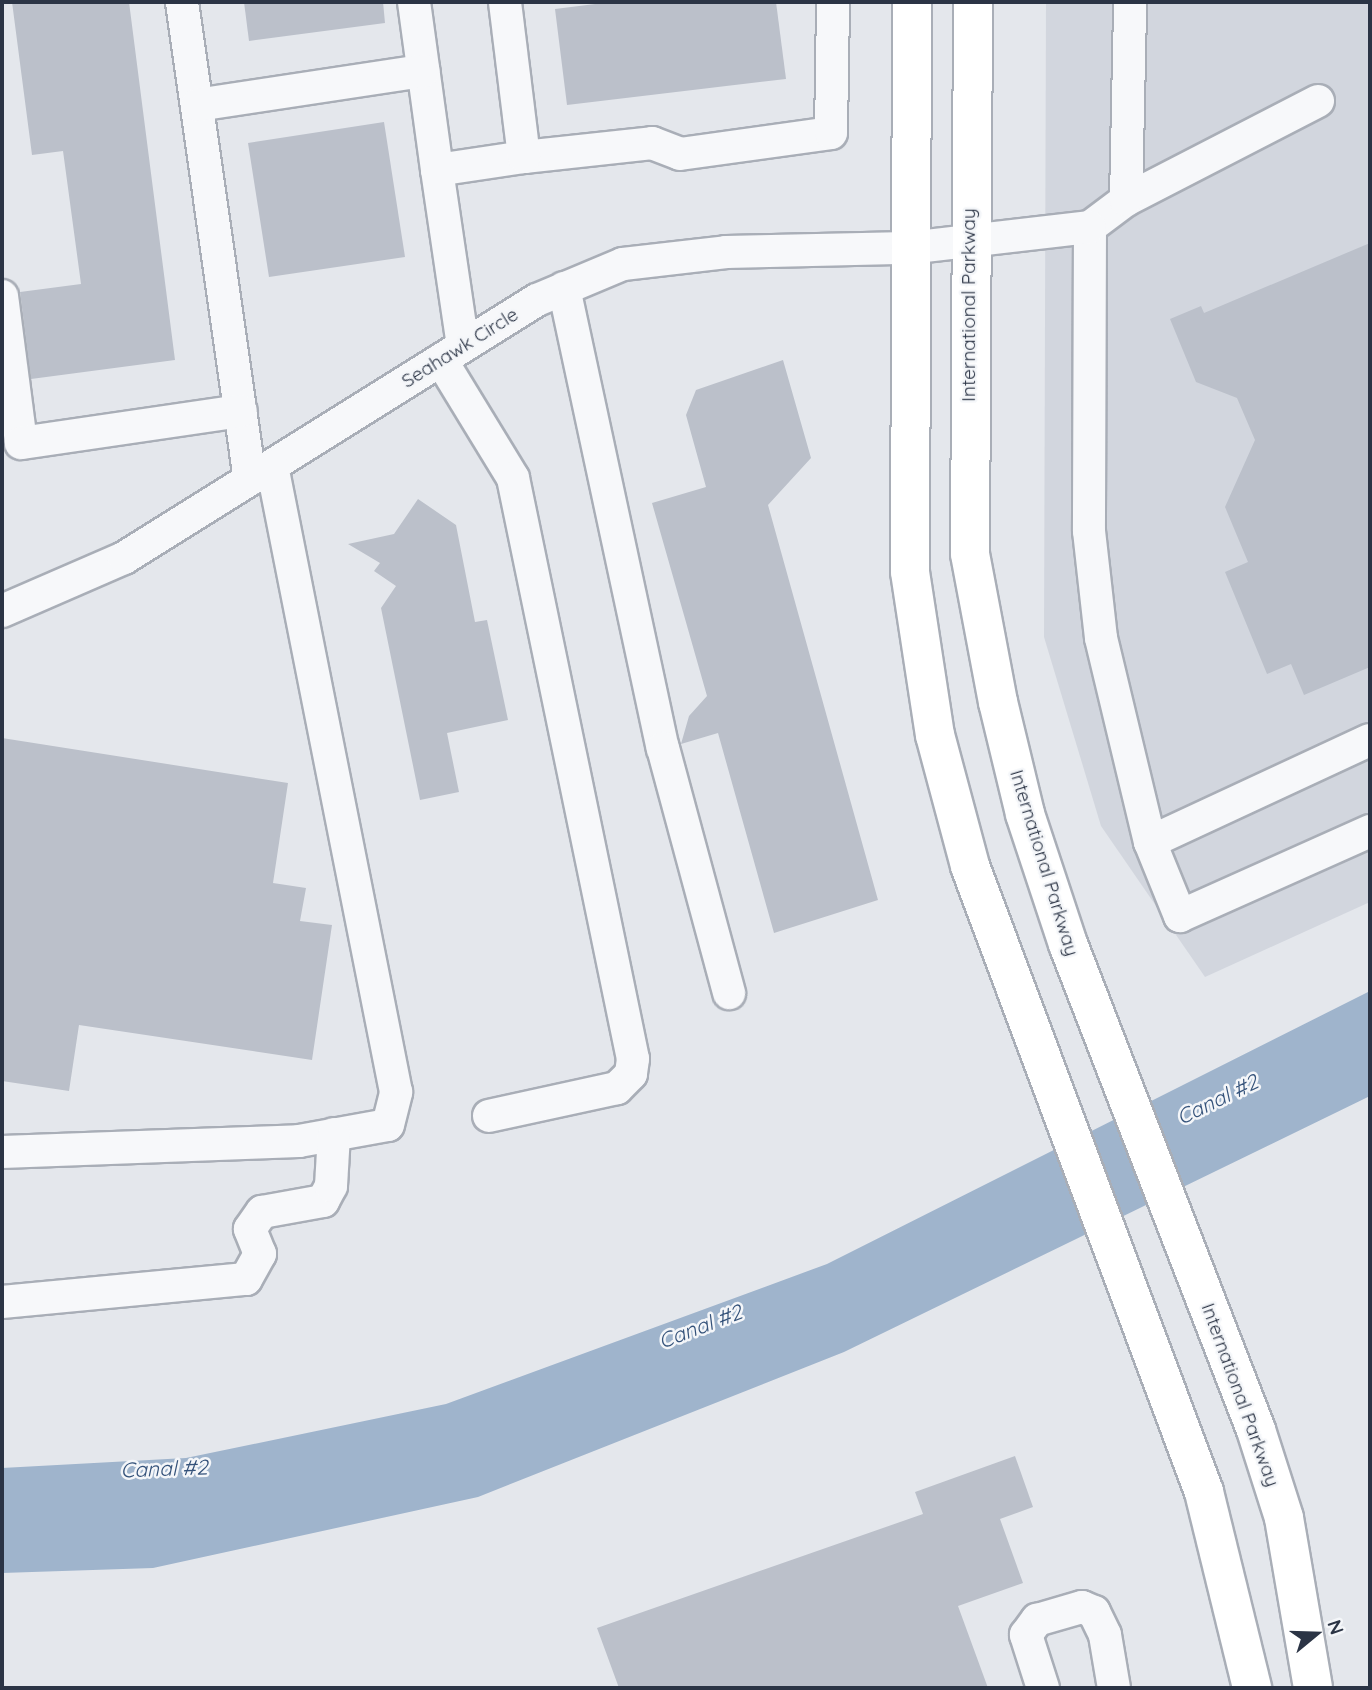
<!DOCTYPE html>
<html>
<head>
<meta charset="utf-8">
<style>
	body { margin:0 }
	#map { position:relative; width:1372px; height:1690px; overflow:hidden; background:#e4e7ec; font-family:Quicksand,sans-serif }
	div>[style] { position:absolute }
	.built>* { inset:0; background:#d2d6de }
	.water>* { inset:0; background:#9fb4cc }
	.building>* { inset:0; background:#bbc0ca }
	.roads { filter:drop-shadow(2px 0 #a9aeb7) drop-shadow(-2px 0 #a9aeb7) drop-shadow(0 2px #a9aeb7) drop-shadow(0 -2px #a9aeb7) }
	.minor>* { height:32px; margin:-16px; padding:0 16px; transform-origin:16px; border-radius:16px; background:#f7f8fa }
	.major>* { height:38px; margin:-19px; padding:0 19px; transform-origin:19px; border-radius:19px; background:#fff }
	span { translate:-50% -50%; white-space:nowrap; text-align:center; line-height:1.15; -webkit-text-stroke:5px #f4f6f9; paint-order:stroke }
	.street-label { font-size:19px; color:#2b3445 }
	.water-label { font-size:21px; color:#34527a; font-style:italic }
	.frame { position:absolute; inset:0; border:4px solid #2b3445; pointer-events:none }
	.north { position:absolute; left:1281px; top:1599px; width:70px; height:70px; -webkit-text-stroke:5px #f4f6f9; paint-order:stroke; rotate:71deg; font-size:19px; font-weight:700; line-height:28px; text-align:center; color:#2b3445 }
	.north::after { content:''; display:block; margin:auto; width:24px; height:32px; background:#2b3445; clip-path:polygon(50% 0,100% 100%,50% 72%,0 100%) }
</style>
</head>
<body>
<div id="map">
	<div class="built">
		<i style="clip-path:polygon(1046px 2px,1370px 2px,1370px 902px,1205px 977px,1101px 826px,1044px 637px)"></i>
	</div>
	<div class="water">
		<i style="clip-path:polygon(1370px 991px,1370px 1096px,844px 1352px,478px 1497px,153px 1568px,2px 1573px,2px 1468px,186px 1458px,446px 1404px,827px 1264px)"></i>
	</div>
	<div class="building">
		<i style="clip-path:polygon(12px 2px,129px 2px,175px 360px,31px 379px,20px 292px,81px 284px,63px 151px,32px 155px)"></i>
		<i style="clip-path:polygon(244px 2px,383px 2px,385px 23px,249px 41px)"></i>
		<i style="clip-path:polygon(611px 2px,776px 2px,786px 79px,567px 105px,555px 9px)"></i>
		<i style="clip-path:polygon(384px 122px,405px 257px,269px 277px,248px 143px)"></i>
		<i style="clip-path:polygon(1370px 243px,1370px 667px,1304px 695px,1291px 664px,1267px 674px,1225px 572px,1248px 562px,1225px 507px,1255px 440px,1237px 398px,1196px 382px,1170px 319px,1201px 306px,1204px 313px)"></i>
		<i style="clip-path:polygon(783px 360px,811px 458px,768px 505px,878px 900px,774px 933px,718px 733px,681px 744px,689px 716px,707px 696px,652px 503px,706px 487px,686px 415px,696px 390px)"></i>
		<i style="clip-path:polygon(418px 499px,456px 525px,475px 622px,487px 620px,508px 720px,447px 733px,459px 792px,420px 800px,381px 608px,396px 586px,374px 571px,380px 563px,348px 544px,394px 534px)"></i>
		<i style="clip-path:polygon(2px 738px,288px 783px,273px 883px,306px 888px,300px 921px,332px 925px,312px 1060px,79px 1025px,69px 1091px,2px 1081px)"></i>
		<i style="clip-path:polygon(1015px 1456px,1033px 1507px,1000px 1519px,1023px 1583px,958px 1606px,988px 1688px,619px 1688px,597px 1628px,923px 1514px,915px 1492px)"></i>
	</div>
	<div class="roads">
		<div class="minor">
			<i style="left:182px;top:2px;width:482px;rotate:81.9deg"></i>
			<i style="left:414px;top:2px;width:170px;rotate:82.2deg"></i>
			<i style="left:1318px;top:101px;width:216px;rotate:152.7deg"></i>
			<i style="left:1126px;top:200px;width:45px;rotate:143.1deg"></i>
			<i style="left:1090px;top:227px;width:304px;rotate:90.2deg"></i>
			<i style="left:1089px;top:531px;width:108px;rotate:83.6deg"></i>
			<i style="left:1101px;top:638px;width:210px;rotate:76.5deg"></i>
			<i style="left:1150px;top:842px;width:80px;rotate:67.9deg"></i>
			<i style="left:1180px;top:916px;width:208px;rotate:-24.1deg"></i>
			<i style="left:197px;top:105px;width:229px;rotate:-8.6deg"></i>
			<i style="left:524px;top:157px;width:129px;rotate:-6.2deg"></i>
			<i style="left:652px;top:143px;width:30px;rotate:21deg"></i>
			<i style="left:680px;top:154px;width:152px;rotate:-7.9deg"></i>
			<i style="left:831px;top:133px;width:131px;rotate:-89.1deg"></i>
			<i style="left:1126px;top:200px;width:198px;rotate:-88.8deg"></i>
			<i style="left:564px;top:288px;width:471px;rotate:77.9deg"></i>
			<i style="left:663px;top:748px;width:254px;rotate:74.9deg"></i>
			<i style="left:2px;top:296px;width:148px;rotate:82.6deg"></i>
			<i style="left:21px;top:443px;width:222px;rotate:-8.3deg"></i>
			<i style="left:463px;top:346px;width:178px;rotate:-98.4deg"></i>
			<i style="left:437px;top:170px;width:88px;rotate:-8.5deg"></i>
			<i style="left:524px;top:157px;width:156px;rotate:-97deg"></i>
			<i style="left:441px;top:360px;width:138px;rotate:58.6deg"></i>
			<i style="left:513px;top:478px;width:593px;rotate:78.33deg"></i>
			<i style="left:633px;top:1059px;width:15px;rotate:98deg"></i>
			<i style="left:631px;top:1074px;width:20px;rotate:135deg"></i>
			<i style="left:617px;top:1088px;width:131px;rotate:167.7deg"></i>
			<i style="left:2px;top:611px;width:133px;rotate:-23.5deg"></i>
			<i style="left:124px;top:558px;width:487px;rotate:-32deg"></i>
			<i style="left:537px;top:300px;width:93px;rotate:-22.7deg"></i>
			<i style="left:623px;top:264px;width:104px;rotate:-6.6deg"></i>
			<i style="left:726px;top:252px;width:182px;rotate:-1.3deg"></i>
			<i style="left:908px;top:248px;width:183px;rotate:-6.6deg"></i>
			<i style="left:1150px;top:842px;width:242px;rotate:-24.9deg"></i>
			<i style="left:2px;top:1152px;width:297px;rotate:-2.1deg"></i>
			<i style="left:299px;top:1141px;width:90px;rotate:-10.2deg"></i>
			<i style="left:388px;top:1125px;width:34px;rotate:-76deg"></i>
			<i style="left:396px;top:1092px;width:638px;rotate:-101.2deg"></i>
			<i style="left:2px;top:1302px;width:245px;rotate:-5.4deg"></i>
			<i style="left:246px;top:1279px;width:29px;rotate:-61deg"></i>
			<i style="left:260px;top:1254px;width:27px;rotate:-112deg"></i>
			<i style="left:250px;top:1229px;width:21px;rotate:-55deg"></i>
			<i style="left:262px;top:1212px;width:62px;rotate:-10.2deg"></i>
			<i style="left:323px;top:1201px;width:17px;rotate:-62deg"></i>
			<i style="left:331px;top:1186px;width:52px;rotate:-86.7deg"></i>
			<i style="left:1043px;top:1688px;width:56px;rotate:-107.8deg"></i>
			<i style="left:1026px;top:1635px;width:19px;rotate:-54deg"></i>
			<i style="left:1037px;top:1620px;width:47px;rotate:-16.1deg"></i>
			<i style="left:1082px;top:1607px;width:13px;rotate:23deg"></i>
			<i style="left:1094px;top:1612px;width:25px;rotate:64deg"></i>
			<i style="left:1105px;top:1635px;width:54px;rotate:80.4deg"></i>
		</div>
		<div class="major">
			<i style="left:912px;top:2px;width:570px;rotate:90.2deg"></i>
			<i style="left:910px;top:572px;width:165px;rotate:81.3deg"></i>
			<i style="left:935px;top:735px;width:136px;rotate:75deg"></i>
			<i style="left:970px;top:866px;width:668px;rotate:69.5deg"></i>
			<i style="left:1204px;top:1492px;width:202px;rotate:76.2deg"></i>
			<i style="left:973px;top:2px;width:552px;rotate:90.31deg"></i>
			<i style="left:970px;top:554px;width:151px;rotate:79.3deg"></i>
			<i style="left:998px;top:702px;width:115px;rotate:76.4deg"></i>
			<i style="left:1025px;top:814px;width:137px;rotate:71.7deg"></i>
			<i style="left:1068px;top:944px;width:521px;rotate:68.85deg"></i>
			<i style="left:1256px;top:1430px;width:92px;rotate:72.3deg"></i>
			<i style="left:1284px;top:1518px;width:172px;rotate:80.3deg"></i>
		</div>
	</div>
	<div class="street-label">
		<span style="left:969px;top:305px;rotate:-90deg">International Parkway</span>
		<span style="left:460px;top:348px;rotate:-32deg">Seahawk Circle</span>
		<span style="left:1044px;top:863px;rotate:73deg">International Parkway</span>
		<span style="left:1240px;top:1395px;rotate:70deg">International Parkway</span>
	</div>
	<div class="water-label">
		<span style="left:1217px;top:1099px;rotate:-26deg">Canal #2</span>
		<span style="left:700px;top:1326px;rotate:-21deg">Canal #2</span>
		<span style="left:164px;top:1468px;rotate:-2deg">Canal #2</span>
	</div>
	<div class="frame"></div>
	<div class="north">N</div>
</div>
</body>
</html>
